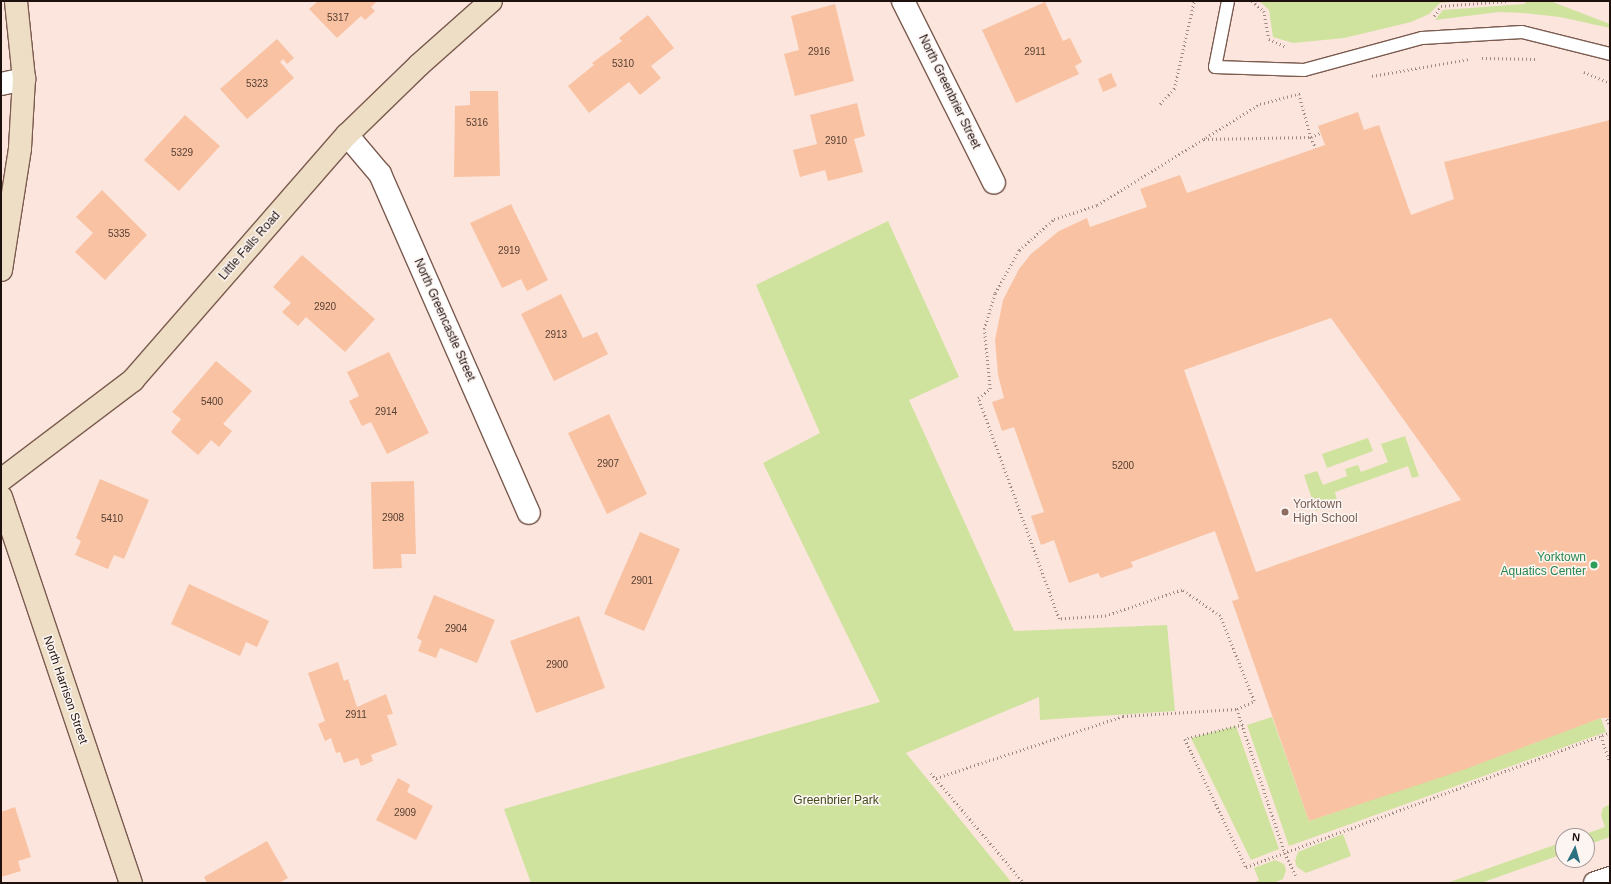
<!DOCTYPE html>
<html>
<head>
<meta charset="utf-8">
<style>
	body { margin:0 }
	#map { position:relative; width:1611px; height:884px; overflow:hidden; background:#fbe5dc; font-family:Helvetica,sans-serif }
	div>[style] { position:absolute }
	.green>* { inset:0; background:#cfe39e }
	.building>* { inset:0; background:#f9c3a3 }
	.path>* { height:2.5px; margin-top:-1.25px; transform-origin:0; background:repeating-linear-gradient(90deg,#9c8a83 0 1px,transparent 0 4px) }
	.roads { filter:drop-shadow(1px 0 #7b5b4f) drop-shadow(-1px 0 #7b5b4f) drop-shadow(0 1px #7b5b4f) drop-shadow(0 -1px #7b5b4f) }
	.lane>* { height:12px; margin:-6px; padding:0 6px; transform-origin:6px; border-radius:6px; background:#fff }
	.street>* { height:22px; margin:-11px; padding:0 11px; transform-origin:11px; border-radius:11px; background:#fff }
	.secondary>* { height:22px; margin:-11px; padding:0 11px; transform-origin:11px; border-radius:11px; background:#efdec6 }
	.dots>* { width:11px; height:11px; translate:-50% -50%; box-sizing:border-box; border:2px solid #fdf5f2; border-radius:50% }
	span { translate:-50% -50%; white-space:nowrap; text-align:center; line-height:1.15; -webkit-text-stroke:3px #fdf5f2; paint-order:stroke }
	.number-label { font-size:10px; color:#553e32 }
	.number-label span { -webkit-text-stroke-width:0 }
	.street-label { font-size:12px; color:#1e110d }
	.education-label { font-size:12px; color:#785e54 }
	.left { translate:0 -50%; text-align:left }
	.leisure-label { font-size:12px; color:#27864d }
	.right { translate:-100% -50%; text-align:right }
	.park-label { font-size:12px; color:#414d1b }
	.frame { position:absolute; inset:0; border:2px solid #1e110d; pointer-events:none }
	.north { position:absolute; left:1555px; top:828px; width:40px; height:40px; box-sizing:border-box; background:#fdf5f2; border:1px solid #a49a96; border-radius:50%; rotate:6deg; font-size:11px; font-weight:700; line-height:16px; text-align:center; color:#1e110d }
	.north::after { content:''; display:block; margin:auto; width:14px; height:18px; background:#2b717f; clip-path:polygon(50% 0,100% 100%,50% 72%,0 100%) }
</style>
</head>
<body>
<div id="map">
	<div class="green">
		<i style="clip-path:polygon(1259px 1px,1461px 1px,1440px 3px,1429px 14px,1411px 22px,1344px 38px,1293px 43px,1273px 37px,1269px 10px)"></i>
		<i style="clip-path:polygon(1528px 1px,1550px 1px,1610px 24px,1610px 28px,1560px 17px,1523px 13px,1499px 12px,1435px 20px,1443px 10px,1524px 4px)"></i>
		<i style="clip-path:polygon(888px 221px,959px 377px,909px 400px,1014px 631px,1167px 625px,1175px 711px,1040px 720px,1039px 697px,906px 753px,1012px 883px,531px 883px,504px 809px,880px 702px,763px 463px,820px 433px,756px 285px)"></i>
		<i style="clip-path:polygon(1405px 436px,1419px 476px,1412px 478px,1408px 466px,1335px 492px,1338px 504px,1316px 511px,1304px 475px,1317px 471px,1323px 485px,1347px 476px,1345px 469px,1358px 465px,1361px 472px,1388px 462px,1381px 444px)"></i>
		<i style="clip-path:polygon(1368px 438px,1373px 451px,1327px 468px,1322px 454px)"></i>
		<i style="clip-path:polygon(1272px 717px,1309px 821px,1601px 718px,1606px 732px,1289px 846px,1247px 725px)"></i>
		<i style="clip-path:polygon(1236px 726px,1279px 849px,1251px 860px,1191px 738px)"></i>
		<i style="clip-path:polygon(1610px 804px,1610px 837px,1587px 845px,1587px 836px,1580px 836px,1605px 827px,1601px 815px,1603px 808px)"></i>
		<i style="clip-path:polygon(1343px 834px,1351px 856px,1306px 873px,1297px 867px,1295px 861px,1298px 852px)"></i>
		<i style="clip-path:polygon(1563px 842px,1563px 854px,1481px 883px,1447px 883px)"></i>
		<i style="clip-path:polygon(1275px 860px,1284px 864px,1286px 870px,1283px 879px,1273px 883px,1254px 883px,1259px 880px,1254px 868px)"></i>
	</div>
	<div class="building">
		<i style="clip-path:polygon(318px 1px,377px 1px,371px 7px,375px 11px,365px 20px,361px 16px,337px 38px,309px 9px)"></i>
		<i style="clip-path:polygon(1045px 2px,1063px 41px,1070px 38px,1082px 62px,1075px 66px,1079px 74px,1016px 103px,982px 30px)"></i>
		<i style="clip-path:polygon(835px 4px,854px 81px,795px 96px,784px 54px,799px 50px,791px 16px)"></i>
		<i style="clip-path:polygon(648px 15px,674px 48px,651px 66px,661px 78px,640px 95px,629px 82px,589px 113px,568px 86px,594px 65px,592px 63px,622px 41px,619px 38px)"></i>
		<i style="clip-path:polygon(277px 39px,294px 58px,287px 64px,283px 59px,280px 62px,294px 78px,247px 119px,220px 89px)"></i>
		<i style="clip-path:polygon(1111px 73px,1117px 86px,1103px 92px,1098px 79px)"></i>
		<i style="clip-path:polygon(470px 91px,498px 91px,500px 176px,454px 177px,455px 106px,470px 105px)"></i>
		<i style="clip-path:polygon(857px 103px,865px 136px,854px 139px,863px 172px,828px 181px,825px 170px,800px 177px,793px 150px,817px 144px,810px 115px)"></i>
		<i style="clip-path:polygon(evenodd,1358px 112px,1364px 130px,1379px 125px,1411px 215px,1454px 199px,1444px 162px,1610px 120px,1610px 718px,1601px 718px,1463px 770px,1309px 821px,1232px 601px,1239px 599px,1215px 531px,1131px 562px,1133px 567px,1101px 578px,1098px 573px,1069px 583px,1054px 540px,1041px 545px,1031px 516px,1044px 512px,1014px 427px,1002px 431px,992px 402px,1004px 398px,998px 375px,995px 340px,1003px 300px,1019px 269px,1031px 254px,1059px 231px,1087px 218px,1090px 227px,1147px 207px,1140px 189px,1180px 175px,1187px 193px,1325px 145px,1318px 126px,1358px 112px,1331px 318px,1461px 500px,1256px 572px,1184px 370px,1331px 318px)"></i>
		<i style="clip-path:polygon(185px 115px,220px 146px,179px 191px,144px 160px)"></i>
		<i style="clip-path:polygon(102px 190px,147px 235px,105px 280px,75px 252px,93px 233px,76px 217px)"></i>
		<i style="clip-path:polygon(511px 204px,548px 280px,527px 291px,521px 279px,502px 288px,470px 223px)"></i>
		<i style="clip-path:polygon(302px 255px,375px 319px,345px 352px,306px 317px,298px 326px,282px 312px,291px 303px,273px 287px)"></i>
		<i style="clip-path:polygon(561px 294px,583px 338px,597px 332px,608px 354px,554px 381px,521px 314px)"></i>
		<i style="clip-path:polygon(389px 352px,429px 433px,387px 454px,371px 422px,362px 426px,349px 401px,359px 396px,347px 372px)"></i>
		<i style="clip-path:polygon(216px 361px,252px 391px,223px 424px,232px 431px,219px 447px,211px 440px,198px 455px,171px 432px,181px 419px,172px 412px)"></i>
		<i style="clip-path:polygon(609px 414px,647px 494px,607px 514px,568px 433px)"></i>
		<i style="clip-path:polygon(100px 479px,149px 500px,124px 559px,114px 555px,108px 569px,75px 555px,81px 541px,76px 538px)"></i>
		<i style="clip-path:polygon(414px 481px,416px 554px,401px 554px,402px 568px,373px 569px,371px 482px)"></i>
		<i style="clip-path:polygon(640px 532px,680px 549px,644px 631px,604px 614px)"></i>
		<i style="clip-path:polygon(189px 584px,269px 621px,257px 647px,246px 642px,240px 656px,171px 624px)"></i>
		<i style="clip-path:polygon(434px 595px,495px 620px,477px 663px,440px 648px,436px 658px,418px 651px,422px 641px,417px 638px)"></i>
		<i style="clip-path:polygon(579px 616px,605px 688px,536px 713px,510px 641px)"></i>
		<i style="clip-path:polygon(338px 662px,344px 681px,348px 679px,357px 707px,386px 694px,393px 714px,387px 715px,397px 745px,371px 755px,373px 761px,361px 766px,358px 758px,344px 763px,340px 752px,336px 753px,331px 738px,325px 741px,318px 724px,325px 721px,308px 673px)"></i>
		<i style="clip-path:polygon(398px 778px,410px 785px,407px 792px,433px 806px,416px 840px,376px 820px)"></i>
		<i style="clip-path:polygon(15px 807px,31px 857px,18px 861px,21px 871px,1px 877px,1px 812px)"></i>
		<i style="clip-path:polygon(267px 841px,288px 878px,279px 883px,207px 883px,204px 877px)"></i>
	</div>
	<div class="path">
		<i style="left:1252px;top:1px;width:16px;rotate:40deg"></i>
		<i style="left:1264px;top:11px;width:28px;rotate:80deg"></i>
		<i style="left:1269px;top:39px;width:19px;rotate:25deg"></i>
		<i style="left:1434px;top:16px;width:12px;rotate:-55deg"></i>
		<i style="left:1441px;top:6px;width:65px;rotate:-4.4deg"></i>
		<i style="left:1482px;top:58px;width:53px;rotate:1.1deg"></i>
		<i style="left:1584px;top:72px;width:28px;rotate:23deg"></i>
		<i style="left:1372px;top:76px;width:98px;rotate:-9.9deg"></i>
		<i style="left:1299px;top:94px;width:45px;rotate:74.4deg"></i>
		<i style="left:1311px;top:137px;width:10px;rotate:-24deg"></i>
		<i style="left:1160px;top:104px;width:21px;rotate:-47deg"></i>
		<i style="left:1174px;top:89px;width:90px;rotate:-77.2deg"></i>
		<i style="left:1204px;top:139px;width:107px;rotate:-1.1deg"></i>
		<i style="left:1311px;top:137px;width:12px;rotate:66deg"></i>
		<i style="left:1237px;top:709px;width:152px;rotate:71.6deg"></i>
		<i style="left:1285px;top:853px;width:25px;rotate:64deg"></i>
		<i style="left:1607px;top:719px;width:7px;rotate:63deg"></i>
		<i style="left:1243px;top:725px;width:60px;rotate:166.4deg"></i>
		<i style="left:1185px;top:739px;width:142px;rotate:64.5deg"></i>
		<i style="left:1246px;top:867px;width:388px;rotate:-20.3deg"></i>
		<i style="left:1601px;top:736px;width:28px;rotate:71deg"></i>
		<i style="left:931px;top:773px;width:144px;rotate:49.8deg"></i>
		<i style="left:936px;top:778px;width:197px;rotate:-18.3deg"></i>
		<i style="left:1123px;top:716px;width:114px;rotate:-3.5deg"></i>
		<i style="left:1237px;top:709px;width:19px;rotate:-25deg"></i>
		<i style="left:1254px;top:701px;width:92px;rotate:-111.8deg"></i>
		<i style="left:1220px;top:616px;width:46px;rotate:-145.6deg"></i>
		<i style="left:1182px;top:590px;width:80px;rotate:161.1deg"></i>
		<i style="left:1106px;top:616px;width:47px;rotate:176.3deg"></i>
		<i style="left:1059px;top:619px;width:235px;rotate:-110.1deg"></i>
		<i style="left:978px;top:398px;width:15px;rotate:-37deg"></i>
		<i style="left:990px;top:389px;width:60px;rotate:-95.7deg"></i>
		<i style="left:984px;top:329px;width:38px;rotate:-73deg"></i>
		<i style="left:995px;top:293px;width:49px;rotate:-60.8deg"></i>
		<i style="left:1019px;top:250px;width:47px;rotate:-41.5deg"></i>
		<i style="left:1054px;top:219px;width:45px;rotate:-18deg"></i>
		<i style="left:1097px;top:205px;width:192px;rotate:-31.8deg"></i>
		<i style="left:1260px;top:104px;width:42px;rotate:-15deg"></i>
	</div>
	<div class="roads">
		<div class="lane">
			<i style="left:1228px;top:1px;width:67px;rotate:101.1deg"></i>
			<i style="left:1215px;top:67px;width:89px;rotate:1.9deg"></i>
			<i style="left:1304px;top:70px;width:122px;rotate:-15.2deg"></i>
			<i style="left:1422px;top:38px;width:100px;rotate:-3.4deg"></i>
			<i style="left:1522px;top:32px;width:91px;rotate:14deg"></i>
		</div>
		<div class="street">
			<i style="left:903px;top:1px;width:203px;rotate:63.4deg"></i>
			<i style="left:1px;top:84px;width:24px;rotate:-12deg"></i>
			<i style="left:347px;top:135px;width:51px;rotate:49.8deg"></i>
			<i style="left:380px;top:174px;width:370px;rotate:66.3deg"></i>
			<i style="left:1595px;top:883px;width:16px;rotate:-18deg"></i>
		</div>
		<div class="secondary">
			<i style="left:1px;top:270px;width:123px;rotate:-81.1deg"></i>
			<i style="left:20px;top:148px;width:69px;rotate:-86.7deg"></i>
			<i style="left:24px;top:79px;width:78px;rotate:-95.9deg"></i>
			<i style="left:1px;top:480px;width:166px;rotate:-37.1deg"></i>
			<i style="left:133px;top:380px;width:325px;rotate:-48.9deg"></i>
			<i style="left:347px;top:135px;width:100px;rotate:-44.2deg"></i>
			<i style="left:419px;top:65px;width:96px;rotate:-41.6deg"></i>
			<i style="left:1px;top:497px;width:407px;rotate:71.4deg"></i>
		</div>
	</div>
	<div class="dots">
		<i style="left:1285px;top:512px;background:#8d6e63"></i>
		<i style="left:1594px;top:565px;background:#2e9e5b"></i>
	</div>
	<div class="number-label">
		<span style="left:338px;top:18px">5317</span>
		<span style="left:819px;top:52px">2916</span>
		<span style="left:1035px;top:52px">2911</span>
		<span style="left:623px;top:64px">5310</span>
		<span style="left:257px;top:84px">5323</span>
		<span style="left:477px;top:123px">5316</span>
		<span style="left:836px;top:141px">2910</span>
		<span style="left:182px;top:153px">5329</span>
		<span style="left:119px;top:234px">5335</span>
		<span style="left:509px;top:251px">2919</span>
		<span style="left:325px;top:307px">2920</span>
		<span style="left:556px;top:335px">2913</span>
		<span style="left:212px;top:402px">5400</span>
		<span style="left:386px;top:412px">2914</span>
		<span style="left:608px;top:464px">2907</span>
		<span style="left:1123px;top:466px">5200</span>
		<span style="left:393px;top:518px">2908</span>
		<span style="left:112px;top:519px">5410</span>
		<span style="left:642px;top:581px">2901</span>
		<span style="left:456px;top:629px">2904</span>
		<span style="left:557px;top:665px">2900</span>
		<span style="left:356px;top:715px">2911</span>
		<span style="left:405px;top:813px">2909</span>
	</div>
	<div class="street-label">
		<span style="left:949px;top:92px;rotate:64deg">North Greenbrier Street</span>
		<span style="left:250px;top:246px;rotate:-49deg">Little Falls Road</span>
		<span style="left:444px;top:320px;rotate:66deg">North Greencastle Street</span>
		<span style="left:65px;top:690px;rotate:71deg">North Harrison Street</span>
	</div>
	<div class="education-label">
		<span class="left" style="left:1293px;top:512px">Yorktown<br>High School</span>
	</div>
	<div class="leisure-label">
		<span class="right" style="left:1586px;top:565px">Yorktown<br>Aquatics Center</span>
	</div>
	<div class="park-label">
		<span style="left:836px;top:801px">Greenbrier Park</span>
	</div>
	<div class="frame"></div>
	<div class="north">N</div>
</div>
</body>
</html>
